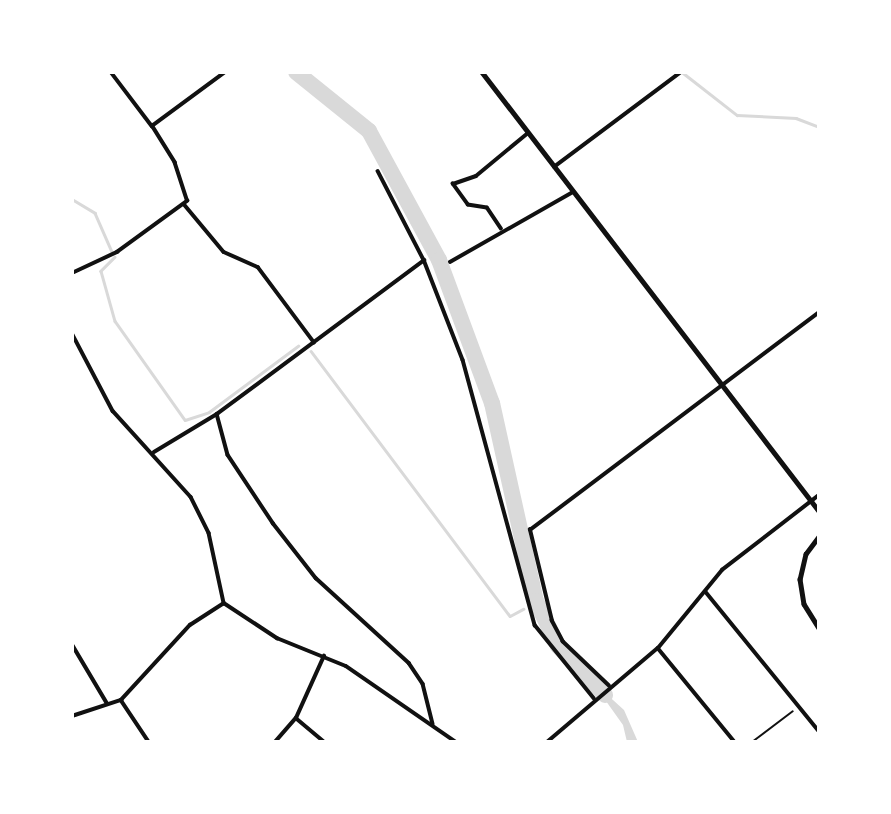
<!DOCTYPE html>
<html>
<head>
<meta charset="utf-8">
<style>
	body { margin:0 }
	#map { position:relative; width:891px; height:814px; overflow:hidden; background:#fff; font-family:"Fira Sans",sans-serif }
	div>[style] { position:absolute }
	.water>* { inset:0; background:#d9d9d9 }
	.stream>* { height:2.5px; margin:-1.25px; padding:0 1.25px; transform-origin:1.25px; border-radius:1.25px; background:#d9d9d9 }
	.river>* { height:16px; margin:-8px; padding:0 8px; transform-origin:8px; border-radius:8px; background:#d9d9d9 }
	.path>* { height:2px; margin:-1px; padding:0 1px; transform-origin:1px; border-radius:1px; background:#111 }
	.minor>* { height:3.5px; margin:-1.75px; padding:0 1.75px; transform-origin:1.75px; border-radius:1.75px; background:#111 }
	.tertiary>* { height:4.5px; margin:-2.25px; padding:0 2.25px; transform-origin:2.25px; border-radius:2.25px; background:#111 }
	span { translate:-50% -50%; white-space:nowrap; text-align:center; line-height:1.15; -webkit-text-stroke:5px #fff; paint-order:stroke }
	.frame { position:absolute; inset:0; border:74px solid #fff; pointer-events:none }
</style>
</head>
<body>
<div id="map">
	<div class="water">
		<i style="clip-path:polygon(591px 680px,624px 710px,638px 742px,627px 742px,623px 725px)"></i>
	</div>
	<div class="stream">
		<i style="left:682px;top:72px;width:70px;rotate:38deg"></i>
		<i style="left:737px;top:115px;width:59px;rotate:2.9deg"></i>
		<i style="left:796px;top:118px;width:25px;rotate:21deg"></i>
		<i style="left:72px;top:199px;width:27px;rotate:31deg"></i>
		<i style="left:95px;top:213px;width:43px;rotate:66.4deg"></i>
		<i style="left:115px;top:257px;width:20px;rotate:135deg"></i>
		<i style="left:101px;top:271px;width:52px;rotate:74.4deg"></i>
		<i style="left:115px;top:321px;width:121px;rotate:54.7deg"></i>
		<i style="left:185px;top:420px;width:25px;rotate:-18deg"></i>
		<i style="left:209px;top:412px;width:111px;rotate:-36.6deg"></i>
		<i style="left:311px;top:351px;width:331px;rotate:53.1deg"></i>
		<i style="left:510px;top:616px;width:15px;rotate:-28deg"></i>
		<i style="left:531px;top:604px;width:6px;rotate:-31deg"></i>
	</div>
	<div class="river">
		<i style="left:296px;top:72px;width:94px;rotate:38.9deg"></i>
		<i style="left:369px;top:131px;width:147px;rotate:61.5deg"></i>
		<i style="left:439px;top:260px;width:153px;rotate:69.7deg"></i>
		<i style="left:492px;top:403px;width:203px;rotate:77.5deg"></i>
		<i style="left:536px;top:601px;width:50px;rotate:63.9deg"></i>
		<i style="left:558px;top:646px;width:68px;rotate:46.2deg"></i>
	</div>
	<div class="path">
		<i style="left:752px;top:742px;width:51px;rotate:-37.1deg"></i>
	</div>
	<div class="minor">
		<i style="left:111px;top:72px;width:68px;rotate:52.8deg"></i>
		<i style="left:152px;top:126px;width:91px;rotate:-36.5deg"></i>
		<i style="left:554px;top:167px;width:159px;rotate:-36.8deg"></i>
		<i style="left:378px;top:171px;width:100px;rotate:62.7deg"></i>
		<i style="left:424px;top:260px;width:107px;rotate:68.7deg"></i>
		<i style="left:463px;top:360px;width:275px;rotate:74.8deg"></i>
		<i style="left:535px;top:625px;width:94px;rotate:51.1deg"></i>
		<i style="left:184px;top:204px;width:62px;rotate:50.2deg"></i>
		<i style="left:224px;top:252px;width:37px;rotate:24deg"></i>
		<i style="left:258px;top:267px;width:94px;rotate:53.3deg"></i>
		<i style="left:501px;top:229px;width:25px;rotate:-124deg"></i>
		<i style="left:487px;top:208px;width:19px;rotate:-171deg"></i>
		<i style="left:468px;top:205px;width:26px;rotate:-126deg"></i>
		<i style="left:453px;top:184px;width:24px;rotate:-19deg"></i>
		<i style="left:476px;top:176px;width:67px;rotate:-39.6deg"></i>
		<i style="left:450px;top:262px;width:142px;rotate:-29.6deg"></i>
		<i style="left:72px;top:273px;width:50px;rotate:-25deg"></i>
		<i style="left:117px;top:252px;width:87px;rotate:-36.1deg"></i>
		<i style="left:187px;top:201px;width:40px;rotate:-108deg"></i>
		<i style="left:175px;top:163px;width:44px;rotate:-121.9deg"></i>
		<i style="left:72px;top:333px;width:88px;rotate:62.3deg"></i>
		<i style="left:113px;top:411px;width:116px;rotate:47.8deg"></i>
		<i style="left:191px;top:497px;width:40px;rotate:63.4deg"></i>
		<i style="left:209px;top:533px;width:72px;rotate:77.9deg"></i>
		<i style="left:224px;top:603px;width:64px;rotate:33.4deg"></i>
		<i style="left:277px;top:638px;width:74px;rotate:22.1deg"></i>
		<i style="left:346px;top:666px;width:134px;rotate:34.6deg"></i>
		<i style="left:217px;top:414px;width:42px;rotate:75deg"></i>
		<i style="left:228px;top:455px;width:82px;rotate:56.5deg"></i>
		<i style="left:273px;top:523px;width:70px;rotate:52deg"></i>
		<i style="left:316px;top:578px;width:126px;rotate:42.4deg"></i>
		<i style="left:409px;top:663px;width:25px;rotate:56deg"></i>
		<i style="left:423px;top:684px;width:41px;rotate:76deg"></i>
		<i style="left:154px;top:452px;width:74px;rotate:-31.1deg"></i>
		<i style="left:217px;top:414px;width:258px;rotate:-36.6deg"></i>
		<i style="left:706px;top:592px;width:179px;rotate:50.9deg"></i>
		<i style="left:72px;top:644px;width:69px;rotate:59.3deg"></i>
		<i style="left:658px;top:648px;width:122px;rotate:50.7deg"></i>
		<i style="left:609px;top:686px;width:64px;rotate:-136.3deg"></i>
		<i style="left:563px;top:642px;width:24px;rotate:-118deg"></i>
		<i style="left:552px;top:621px;width:94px;rotate:-103.6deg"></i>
		<i style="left:530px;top:530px;width:362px;rotate:-37deg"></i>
		<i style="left:121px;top:700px;width:50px;rotate:56.3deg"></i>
		<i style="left:72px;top:716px;width:52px;rotate:-18.1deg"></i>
		<i style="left:121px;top:700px;width:102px;rotate:-47.4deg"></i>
		<i style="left:190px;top:625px;width:40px;rotate:-32.9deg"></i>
		<i style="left:296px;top:718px;width:38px;rotate:40deg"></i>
		<i style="left:275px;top:742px;width:32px;rotate:-49deg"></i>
		<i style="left:296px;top:718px;width:68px;rotate:-65.7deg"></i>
		<i style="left:547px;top:742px;width:145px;rotate:-40.3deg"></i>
		<i style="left:658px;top:648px;width:101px;rotate:-50.6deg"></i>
		<i style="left:722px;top:570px;width:123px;rotate:-37.7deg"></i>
	</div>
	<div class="tertiary">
		<i style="left:482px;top:72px;width:553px;rotate:52.49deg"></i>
		<i style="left:819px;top:537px;width:21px;rotate:127deg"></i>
		<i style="left:806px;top:554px;width:26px;rotate:103deg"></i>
		<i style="left:800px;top:579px;width:25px;rotate:81deg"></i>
		<i style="left:804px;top:604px;width:28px;rotate:58deg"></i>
	</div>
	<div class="frame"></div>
</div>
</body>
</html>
